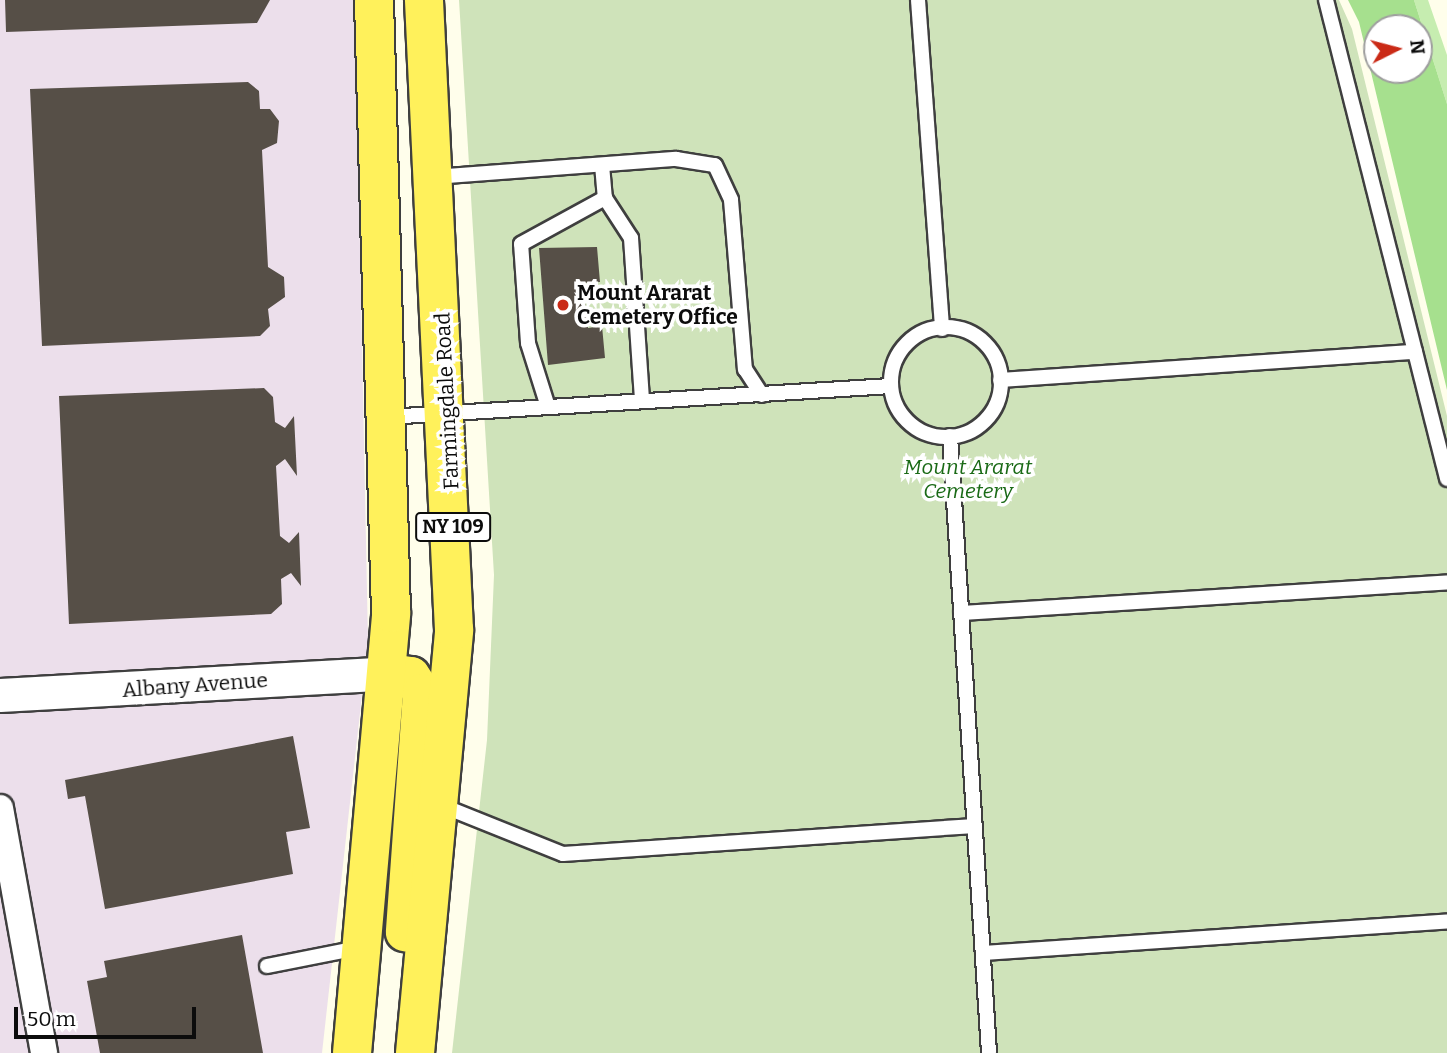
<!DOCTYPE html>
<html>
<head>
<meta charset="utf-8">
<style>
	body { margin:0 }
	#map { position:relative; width:1447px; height:1053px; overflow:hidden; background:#fffeeb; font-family:Bitter,serif }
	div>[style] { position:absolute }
	.industrial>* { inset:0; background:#ecdfeb }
	.green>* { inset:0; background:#c6edb0 }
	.forest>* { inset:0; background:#a6e08e }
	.cemetery>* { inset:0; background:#cfe3ba }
	.building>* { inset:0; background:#564f47 }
	.roads { filter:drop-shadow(2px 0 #3f3f3f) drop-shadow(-2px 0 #3f3f3f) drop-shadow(0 2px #3f3f3f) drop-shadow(0 -2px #3f3f3f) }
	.service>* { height:14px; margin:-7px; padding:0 7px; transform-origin:7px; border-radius:7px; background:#fff }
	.service>.ring { margin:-7px; padding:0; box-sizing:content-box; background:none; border:14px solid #fff; border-radius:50% }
	.minor>* { height:26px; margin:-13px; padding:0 13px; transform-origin:13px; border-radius:13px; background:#fff }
	.tertiary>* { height:33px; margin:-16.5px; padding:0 16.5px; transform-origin:16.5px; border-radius:16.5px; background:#fff }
	.primary>* { height:38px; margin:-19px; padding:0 19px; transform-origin:19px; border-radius:19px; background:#fff15b }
	.dots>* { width:19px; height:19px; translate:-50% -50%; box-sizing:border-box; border:4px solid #fff; border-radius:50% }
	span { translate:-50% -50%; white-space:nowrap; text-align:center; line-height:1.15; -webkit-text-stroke:7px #fff; paint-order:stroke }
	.shield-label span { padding:2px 5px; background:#fff; border:2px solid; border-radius:5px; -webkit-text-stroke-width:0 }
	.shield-label { font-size:19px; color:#0c0c0c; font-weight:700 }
	.poi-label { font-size:21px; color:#0c0c0c; font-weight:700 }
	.left { translate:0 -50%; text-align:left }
	.street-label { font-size:21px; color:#0c0c0c }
	.park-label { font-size:21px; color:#1a6a16; font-style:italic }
	.north { position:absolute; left:1363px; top:14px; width:70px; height:70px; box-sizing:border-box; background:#fff; border:2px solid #9e9e9e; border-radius:50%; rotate:84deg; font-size:19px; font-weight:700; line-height:28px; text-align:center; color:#0c0c0c }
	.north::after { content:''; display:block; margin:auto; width:24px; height:32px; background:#ca2a16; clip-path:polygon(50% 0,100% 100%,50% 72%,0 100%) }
	.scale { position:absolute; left:14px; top:1007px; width:182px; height:32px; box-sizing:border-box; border:4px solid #0c0c0c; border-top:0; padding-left:9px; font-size:21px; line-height:24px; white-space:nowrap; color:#0c0c0c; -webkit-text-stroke:5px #fff; paint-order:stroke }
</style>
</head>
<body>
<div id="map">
	<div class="industrial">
		<i style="clip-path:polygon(0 0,355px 0,368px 641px,322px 1053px,0 1053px)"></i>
	</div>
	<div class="green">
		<i style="clip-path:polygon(1414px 0,1428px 0,1447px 55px,1447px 104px)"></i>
	</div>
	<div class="forest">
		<i style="clip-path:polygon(evenodd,1348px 0,1414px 0,1447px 104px,1447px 390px,1359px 22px,1348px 0,1377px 28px,1419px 28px,1419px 70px,1377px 70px,1377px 28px)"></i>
	</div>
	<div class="cemetery">
		<i style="clip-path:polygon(459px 0,1339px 0,1352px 29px,1447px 416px,1447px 1053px,452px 1053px,487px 740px,494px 575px)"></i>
	</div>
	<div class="building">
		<i style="clip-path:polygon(5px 0,270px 0,257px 23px,6px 32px)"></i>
		<i style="clip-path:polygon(248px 82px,259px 91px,260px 109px,270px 109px,279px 121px,277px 143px,262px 150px,268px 267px,284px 277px,285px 297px,268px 309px,270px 326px,260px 336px,42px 346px,30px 89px)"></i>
		<i style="clip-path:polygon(597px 247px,600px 282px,583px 283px,588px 328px,602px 326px,605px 358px,548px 365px,539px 248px)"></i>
		<i style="clip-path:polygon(264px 388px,273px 397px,275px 422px,285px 428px,294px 416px,297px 476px,285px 459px,276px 466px,280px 536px,289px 543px,299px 532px,301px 586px,291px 573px,281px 579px,282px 604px,271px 614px,69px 624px,59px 396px)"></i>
		<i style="clip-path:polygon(293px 736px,310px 828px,286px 832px,293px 874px,105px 909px,85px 796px,68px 799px,65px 780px)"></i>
		<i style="clip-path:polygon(242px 935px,263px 1053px,100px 1053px,87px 981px,107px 977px,104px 961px)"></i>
	</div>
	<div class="roads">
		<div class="service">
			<i style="left:918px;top:0;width:330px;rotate:85.8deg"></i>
			<i style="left:1326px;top:0;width:494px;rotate:75.8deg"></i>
			<i style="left:602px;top:165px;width:33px;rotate:85deg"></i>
			<i style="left:605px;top:198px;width:48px;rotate:57deg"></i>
			<i style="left:631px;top:238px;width:163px;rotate:86.1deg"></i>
			<i style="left:434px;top:177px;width:243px;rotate:-4.3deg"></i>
			<i style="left:676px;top:159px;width:39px;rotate:9deg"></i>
			<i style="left:715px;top:165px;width:38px;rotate:65deg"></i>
			<i style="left:731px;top:200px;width:170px;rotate:85.3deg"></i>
			<i style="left:745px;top:369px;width:31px;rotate:57deg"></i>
			<i class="ring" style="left:891px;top:327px;width:96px;height:96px"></i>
			<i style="left:1000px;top:380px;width:416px;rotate:-3.9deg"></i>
			<i style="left:548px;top:407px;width:67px;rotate:-107.4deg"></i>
			<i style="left:528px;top:343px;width:99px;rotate:-94deg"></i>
			<i style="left:521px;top:244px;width:96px;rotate:-28.7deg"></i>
			<i style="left:387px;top:417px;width:505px;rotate:-3.52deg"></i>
			<i style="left:950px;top:436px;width:618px;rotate:86.38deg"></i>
			<i style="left:961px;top:613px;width:487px;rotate:-3.6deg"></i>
			<i style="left:443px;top:806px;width:129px;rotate:21.8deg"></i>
			<i style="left:563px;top:854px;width:413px;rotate:-3.9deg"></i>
			<i style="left:983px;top:953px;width:465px;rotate:-3.9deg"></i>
			<i style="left:267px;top:966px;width:93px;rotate:-11.2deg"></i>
		</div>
		<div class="minor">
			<i style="left:0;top:808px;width:249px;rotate:79.8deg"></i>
		</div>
		<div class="tertiary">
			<i style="left:0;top:695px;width:390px;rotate:-3.2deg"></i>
		</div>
		<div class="primary">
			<i style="left:389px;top:673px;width:22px;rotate:8deg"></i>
			<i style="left:411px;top:676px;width:20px;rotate:57deg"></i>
			<i style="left:422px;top:693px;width:240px;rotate:94.1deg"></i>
			<i style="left:352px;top:1053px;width:442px;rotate:-84.9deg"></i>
			<i style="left:391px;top:613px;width:613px;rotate:-91.59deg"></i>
			<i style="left:415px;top:1053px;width:425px;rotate:-84.7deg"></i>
			<i style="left:454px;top:630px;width:631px;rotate:-92.73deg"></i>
		</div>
	</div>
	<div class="dots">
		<i style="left:563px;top:305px;background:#ca2a16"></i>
	</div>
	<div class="shield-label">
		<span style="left:453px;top:527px">NY 109</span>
	</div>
	<div class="poi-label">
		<span class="left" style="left:577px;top:305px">Mount Ararat<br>Cemetery Office</span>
	</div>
	<div class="street-label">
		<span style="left:447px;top:401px;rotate:-93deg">Farmingdale Road</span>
		<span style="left:195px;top:685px;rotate:-4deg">Albany Avenue</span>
	</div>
	<div class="park-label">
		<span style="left:968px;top:479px">Mount Ararat<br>Cemetery</span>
	</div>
	<div class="north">N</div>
	<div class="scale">50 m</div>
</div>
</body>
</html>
